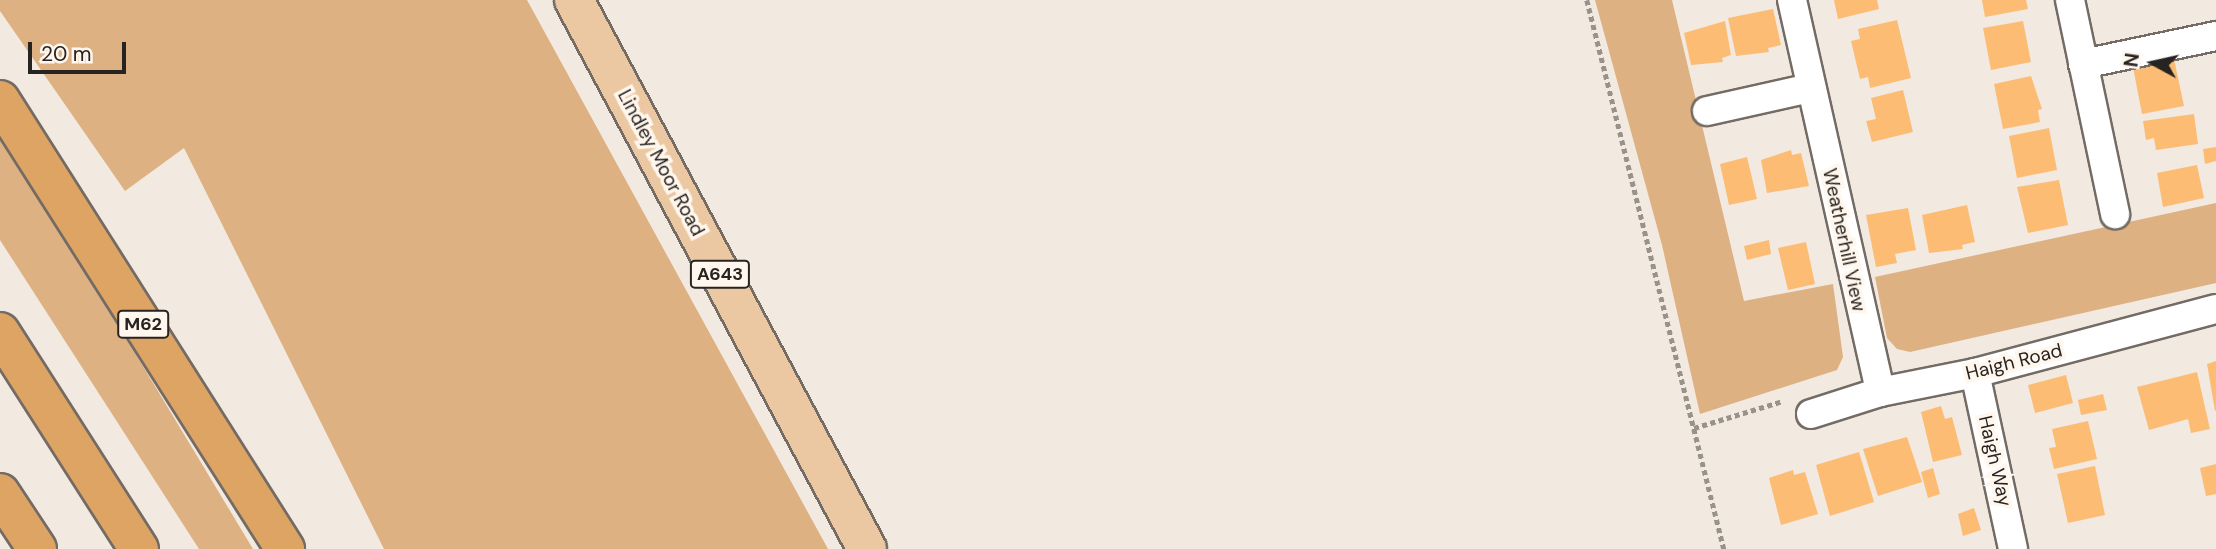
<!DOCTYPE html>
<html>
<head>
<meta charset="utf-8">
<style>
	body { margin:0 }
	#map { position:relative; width:2216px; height:549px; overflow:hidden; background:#f2e9e0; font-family:"DM Sans",sans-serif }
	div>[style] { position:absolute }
	.green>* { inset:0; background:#deb182 }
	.building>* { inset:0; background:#fdbc74 }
	.path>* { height:4.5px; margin-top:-2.25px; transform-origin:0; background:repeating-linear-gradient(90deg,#98928b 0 5px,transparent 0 8.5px) }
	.roads { filter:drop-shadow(2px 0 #736b64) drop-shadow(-2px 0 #736b64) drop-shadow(0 2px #736b64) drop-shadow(0 -2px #736b64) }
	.minor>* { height:28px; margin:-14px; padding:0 14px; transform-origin:14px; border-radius:14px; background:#fff }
	.primary>* { height:38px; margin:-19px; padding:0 19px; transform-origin:19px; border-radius:19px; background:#ebc8a1 }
	.motorway>* { height:38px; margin:-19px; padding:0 19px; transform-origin:19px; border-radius:19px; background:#dea463 }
	span { translate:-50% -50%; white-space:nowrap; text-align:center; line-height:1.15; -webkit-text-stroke:7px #fff6ed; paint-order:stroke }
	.shield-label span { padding:2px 5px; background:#fff6ed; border:2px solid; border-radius:5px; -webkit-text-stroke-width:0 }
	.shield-label { font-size:18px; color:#272320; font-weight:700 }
	.street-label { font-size:19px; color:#272320 }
	.north { position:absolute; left:2118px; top:28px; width:70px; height:70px; -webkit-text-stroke:5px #fff6ed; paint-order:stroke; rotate:278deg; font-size:19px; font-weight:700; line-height:28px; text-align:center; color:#272320 }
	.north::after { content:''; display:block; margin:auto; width:24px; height:32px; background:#272320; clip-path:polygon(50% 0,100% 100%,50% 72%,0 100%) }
	.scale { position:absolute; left:28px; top:42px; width:98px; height:32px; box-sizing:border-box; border:4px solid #272320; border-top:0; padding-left:9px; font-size:21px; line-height:24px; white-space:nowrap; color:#272320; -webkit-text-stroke:5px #fff6ed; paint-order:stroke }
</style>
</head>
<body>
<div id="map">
	<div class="green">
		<i style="clip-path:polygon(0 0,527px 0,828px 549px,384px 549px,184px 148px,125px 191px,0 11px)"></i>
		<i style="clip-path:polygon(1595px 0,1672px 0,1744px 301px,1833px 284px,1843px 357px,1837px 370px,1700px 414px,1662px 245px)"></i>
		<i style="clip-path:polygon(0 134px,108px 308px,253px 549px,199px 549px,0 240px)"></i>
		<i style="clip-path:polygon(2216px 203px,2216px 283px,1910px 352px,1897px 349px,1887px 338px,1875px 277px)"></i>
	</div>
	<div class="building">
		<i style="clip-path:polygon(1834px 0,1877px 0,1879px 9px,1838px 19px)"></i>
		<i style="clip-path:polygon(1982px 0,2026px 0,2028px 9px,1985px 17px)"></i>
		<i style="clip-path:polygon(1773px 9px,1781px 45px,1768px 48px,1769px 52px,1736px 56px,1728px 18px)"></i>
		<i style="clip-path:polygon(1897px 20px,1911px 78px,1870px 88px,1868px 77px,1860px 79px,1851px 41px,1860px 39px,1858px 29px)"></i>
		<i style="clip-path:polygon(1725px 21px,1731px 55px,1722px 58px,1723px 62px,1691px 65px,1684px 33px)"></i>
		<i style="clip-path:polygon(2023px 21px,2031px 62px,1991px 70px,1983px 28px)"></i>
		<i style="clip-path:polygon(2174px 59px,2184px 106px,2142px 114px,2133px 67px)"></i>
		<i style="clip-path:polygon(2031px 76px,2042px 109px,2038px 110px,2040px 122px,2003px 129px,1994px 84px)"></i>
		<i style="clip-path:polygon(1903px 90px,1913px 132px,1872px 142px,1866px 121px,1876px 119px,1871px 98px)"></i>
		<i style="clip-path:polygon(2194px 114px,2198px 144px,2156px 150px,2154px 138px,2146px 140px,2143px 121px)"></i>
		<i style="clip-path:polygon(2049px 128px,2057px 170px,2017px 178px,2009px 136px)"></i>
		<i style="clip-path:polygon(2216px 147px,2216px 161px,2205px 164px,2203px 149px)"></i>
		<i style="clip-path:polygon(1791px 150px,1792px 155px,1801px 153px,1809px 186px,1767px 193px,1761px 160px)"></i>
		<i style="clip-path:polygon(1747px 157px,1757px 199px,1729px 205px,1720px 164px)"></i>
		<i style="clip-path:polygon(2197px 165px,2204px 198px,2163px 207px,2157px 173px)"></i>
		<i style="clip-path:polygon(2059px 180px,2068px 225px,2028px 233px,2017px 187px)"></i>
		<i style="clip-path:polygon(1967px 205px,1975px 242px,1962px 245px,1963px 249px,1929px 253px,1922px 215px)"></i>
		<i style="clip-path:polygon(1908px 208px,1916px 250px,1895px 254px,1897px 263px,1876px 267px,1866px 215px)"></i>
		<i style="clip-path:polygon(1769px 240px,1771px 254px,1747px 260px,1744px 246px)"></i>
		<i style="clip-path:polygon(1806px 242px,1815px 284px,1788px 290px,1778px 248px)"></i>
		<i style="clip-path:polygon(2216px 361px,2216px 410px,2215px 411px,2207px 364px)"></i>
		<i style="clip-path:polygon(2197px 372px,2210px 429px,2191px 433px,2188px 419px,2149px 430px,2137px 387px)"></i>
		<i style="clip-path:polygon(2066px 375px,2073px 403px,2035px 413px,2028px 385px)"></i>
		<i style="clip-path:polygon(2103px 394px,2107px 410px,2081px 415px,2078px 400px)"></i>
		<i style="clip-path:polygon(1941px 406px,1945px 419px,1952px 417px,1962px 455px,1933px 462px,1921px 412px)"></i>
		<i style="clip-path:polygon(2088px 421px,2097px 459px,2054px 469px,2049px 448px,2056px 447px,2052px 429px)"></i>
		<i style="clip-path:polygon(1907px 437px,1922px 482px,1878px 496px,1863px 449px)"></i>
		<i style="clip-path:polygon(1859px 452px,1874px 502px,1830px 516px,1816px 465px)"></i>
		<i style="clip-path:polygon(2216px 464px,2216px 494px,2206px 496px,2200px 468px)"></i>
		<i style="clip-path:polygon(2095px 466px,2105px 515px,2068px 523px,2057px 474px)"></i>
		<i style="clip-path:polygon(1933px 468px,1940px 494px,1928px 498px,1921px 472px)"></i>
		<i style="clip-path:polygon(1793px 470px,1794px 475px,1805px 472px,1818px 514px,1781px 525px,1769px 478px)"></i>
		<i style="clip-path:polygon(1974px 508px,1981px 530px,1963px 536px,1958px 514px)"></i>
	</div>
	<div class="path">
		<i style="left:1587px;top:0;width:566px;rotate:75.99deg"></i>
		<i style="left:1694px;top:428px;width:93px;rotate:-16.9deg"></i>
	</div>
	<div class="roads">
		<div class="minor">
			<i style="left:1792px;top:0;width:402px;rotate:77.3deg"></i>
			<i style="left:2070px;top:0;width:219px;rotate:78.1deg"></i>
			<i style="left:2083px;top:64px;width:136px;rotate:-11.9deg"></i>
			<i style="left:1707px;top:111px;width:106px;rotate:-12.6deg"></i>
			<i style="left:1975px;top:373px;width:180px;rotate:77.8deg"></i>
			<i style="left:1811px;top:414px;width:72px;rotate:-17.7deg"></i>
			<i style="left:1880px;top:392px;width:97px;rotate:-11.3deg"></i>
			<i style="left:1975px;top:373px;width:249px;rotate:-14.9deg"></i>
		</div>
		<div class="primary">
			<i style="left:574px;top:0;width:622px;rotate:61.91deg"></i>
		</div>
		<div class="motorway">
			<i style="left:0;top:100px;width:532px;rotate:57.59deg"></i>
			<i style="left:0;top:332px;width:258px;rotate:57.4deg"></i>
			<i style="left:0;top:493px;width:67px;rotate:56.5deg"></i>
		</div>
	</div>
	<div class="shield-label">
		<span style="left:720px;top:274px">A643</span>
		<span style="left:143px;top:324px">M62</span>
	</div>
	<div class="street-label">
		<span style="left:661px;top:163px;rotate:62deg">Lindley Moor Road</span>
		<span style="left:1844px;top:240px;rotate:78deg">Weatherhill View</span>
		<span style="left:2014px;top:362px;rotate:-14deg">Haigh Road</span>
		<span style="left:1995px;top:461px;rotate:77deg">Haigh Way</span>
	</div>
	<div class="north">N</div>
	<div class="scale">20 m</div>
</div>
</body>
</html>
